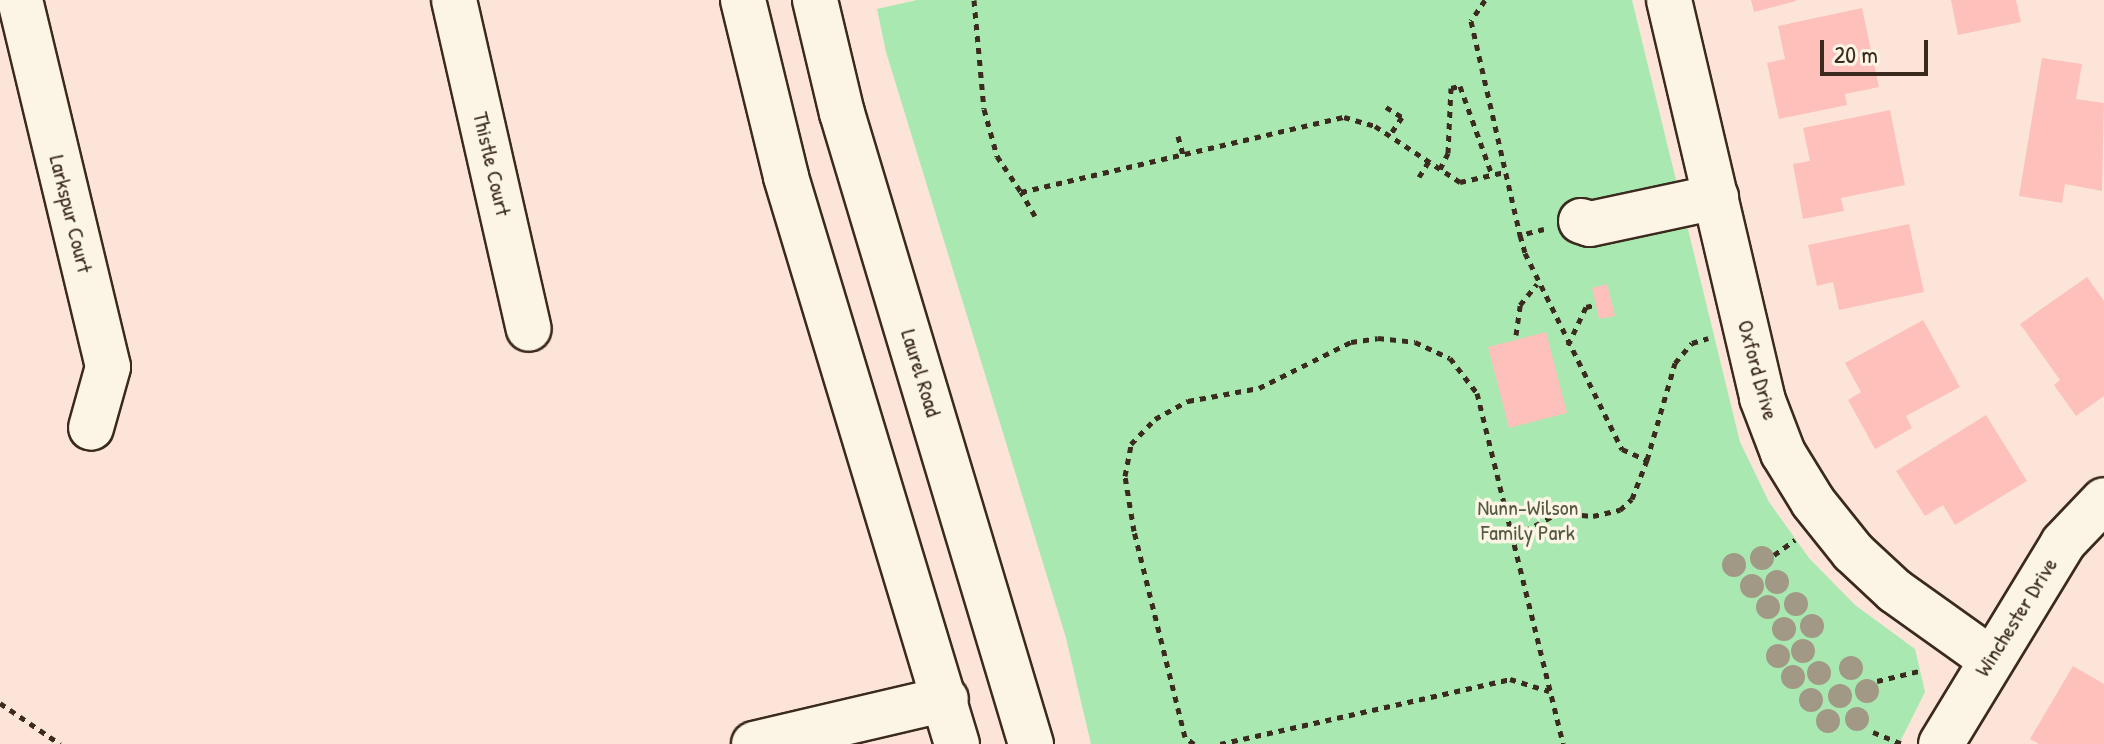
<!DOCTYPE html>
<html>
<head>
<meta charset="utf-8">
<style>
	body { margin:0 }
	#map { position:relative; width:2104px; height:744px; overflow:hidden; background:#fce5d8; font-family:"Patrick Hand",sans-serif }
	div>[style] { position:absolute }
	.green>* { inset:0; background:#a9e8b0 }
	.building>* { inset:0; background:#fdc0ba }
	.path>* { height:5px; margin-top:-2.5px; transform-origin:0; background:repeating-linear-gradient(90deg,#3b2a1e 0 6px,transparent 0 12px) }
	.roads { filter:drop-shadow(2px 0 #3b2a1e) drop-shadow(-2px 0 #3b2a1e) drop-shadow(0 2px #3b2a1e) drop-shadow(0 -2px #3b2a1e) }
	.minor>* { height:44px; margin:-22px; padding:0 22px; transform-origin:22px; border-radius:22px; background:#fcf5e5 }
	.major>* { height:44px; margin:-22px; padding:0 22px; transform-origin:22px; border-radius:22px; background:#fcf5e5 }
	.trees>* { width:24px; height:24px; margin:-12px; border-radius:50%; background:#a19986 }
	span { translate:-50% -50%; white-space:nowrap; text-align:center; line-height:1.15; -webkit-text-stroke:7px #fcf5e5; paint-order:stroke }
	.street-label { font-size:22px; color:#3b2a1e }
	.park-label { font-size:22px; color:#565a42 }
	.scale { position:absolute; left:1820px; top:40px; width:108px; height:36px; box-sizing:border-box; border:4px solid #3b2a1e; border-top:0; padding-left:10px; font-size:24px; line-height:28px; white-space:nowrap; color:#3b2a1e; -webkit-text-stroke:6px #fcf5e5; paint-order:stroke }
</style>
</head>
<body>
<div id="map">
	<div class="green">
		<i style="clip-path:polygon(917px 0,1632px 0,1740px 442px,1769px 502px,1809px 558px,1855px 605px,1915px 649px,1925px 692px,1899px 744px,1091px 744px,1066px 638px,886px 52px,877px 9px)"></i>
	</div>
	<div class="building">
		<i style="clip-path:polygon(1751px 0,1796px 0,1796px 1px,1754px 12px)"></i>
		<i style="clip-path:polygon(1951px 0,2016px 0,2021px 22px,1958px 35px)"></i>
		<i style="clip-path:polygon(1862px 8px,1879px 87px,1845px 94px,1847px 105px,1779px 119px,1767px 63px,1785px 59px,1778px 26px)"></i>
		<i style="clip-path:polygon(2042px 58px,2082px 64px,2076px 99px,2104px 103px,2102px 191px,2065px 184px,2062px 203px,2019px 196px)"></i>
		<i style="clip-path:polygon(1890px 110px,1905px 185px,1841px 198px,1844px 211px,1803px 219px,1793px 164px,1810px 161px,1803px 128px)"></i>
		<i style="clip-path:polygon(1909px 224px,1924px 292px,1839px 310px,1833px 282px,1817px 286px,1808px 245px)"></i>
		<i style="clip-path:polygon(2087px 277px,2104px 301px,2104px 396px,2076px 416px,2054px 385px,2060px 380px,2020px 324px)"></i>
		<i style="clip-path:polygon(1607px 284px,1615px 316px,1599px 319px,1592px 288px)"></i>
		<i style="clip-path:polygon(1923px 320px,1960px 387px,1906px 416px,1912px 428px,1875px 449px,1848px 400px,1861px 392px,1845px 363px)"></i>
		<i style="clip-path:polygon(1546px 332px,1567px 413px,1509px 428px,1488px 347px)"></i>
		<i style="clip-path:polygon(1986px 415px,2027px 481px,1955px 525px,1943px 505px,1925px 516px,1896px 471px)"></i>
		<i style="clip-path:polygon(2073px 666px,2104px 684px,2104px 744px,2039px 744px,2030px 739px)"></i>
	</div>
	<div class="path">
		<i style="left:974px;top:0;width:109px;rotate:84.8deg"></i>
		<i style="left:984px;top:109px;width:49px;rotate:74.5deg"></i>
		<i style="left:997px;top:156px;width:43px;rotate:56.3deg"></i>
		<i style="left:1485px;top:0;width:25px;rotate:124deg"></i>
		<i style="left:1471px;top:21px;width:220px;rotate:77.1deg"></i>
		<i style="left:1386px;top:107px;width:19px;rotate:32deg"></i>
		<i style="left:1402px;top:117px;width:22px;rotate:124deg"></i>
		<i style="left:1178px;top:136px;width:20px;rotate:75deg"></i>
		<i style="left:1440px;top:169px;width:18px;rotate:-63deg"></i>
		<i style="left:1448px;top:153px;width:65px;rotate:-87.4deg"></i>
		<i style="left:1451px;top:88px;width:9px;rotate:-13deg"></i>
		<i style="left:1460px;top:86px;width:95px;rotate:70.2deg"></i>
		<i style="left:1419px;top:177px;width:19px;rotate:-58deg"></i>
		<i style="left:1035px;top:216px;width:28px;rotate:-120deg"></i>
		<i style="left:1021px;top:192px;width:332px;rotate:-13.1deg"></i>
		<i style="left:1344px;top:117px;width:32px;rotate:16deg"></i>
		<i style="left:1375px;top:126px;width:102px;rotate:33.4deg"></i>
		<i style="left:1460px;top:182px;width:46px;rotate:-12.5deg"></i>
		<i style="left:1544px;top:229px;width:25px;rotate:166deg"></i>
		<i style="left:1520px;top:235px;width:19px;rotate:74deg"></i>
		<i style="left:1525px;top:253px;width:219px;rotate:63.7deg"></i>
		<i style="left:1622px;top:449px;width:27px;rotate:24deg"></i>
		<i style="left:1647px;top:460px;width:101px;rotate:-73.9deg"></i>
		<i style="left:1675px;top:363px;width:26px;rotate:-50deg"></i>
		<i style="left:1692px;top:343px;width:17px;rotate:-17deg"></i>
		<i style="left:1516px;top:335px;width:30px;rotate:-82deg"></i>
		<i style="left:1520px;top:305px;width:27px;rotate:-51deg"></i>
		<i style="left:1568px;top:345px;width:42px;rotate:-64.7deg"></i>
		<i style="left:1586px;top:307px;width:8px;rotate:-14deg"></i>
		<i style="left:1514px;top:537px;width:50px;rotate:-28.6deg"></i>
		<i style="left:1558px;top:513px;width:35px;rotate:5deg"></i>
		<i style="left:1593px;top:516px;width:28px;rotate:-13deg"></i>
		<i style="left:1620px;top:510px;width:16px;rotate:-43deg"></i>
		<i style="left:1632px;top:499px;width:42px;rotate:-69deg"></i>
		<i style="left:1774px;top:555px;width:26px;rotate:-36deg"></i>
		<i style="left:1877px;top:681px;width:47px;rotate:-13.4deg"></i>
		<i style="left:0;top:703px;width:73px;rotate:34.3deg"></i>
		<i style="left:1873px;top:732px;width:32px;rotate:22deg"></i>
		<i style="left:1194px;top:744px;width:11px;rotate:-142deg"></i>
		<i style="left:1185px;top:737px;width:212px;rotate:-103.9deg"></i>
		<i style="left:1134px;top:531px;width:56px;rotate:-99.3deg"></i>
		<i style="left:1125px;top:476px;width:33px;rotate:-79deg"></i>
		<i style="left:1131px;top:444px;width:35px;rotate:-46deg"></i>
		<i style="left:1155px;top:419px;width:38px;rotate:-29deg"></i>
		<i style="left:1188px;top:401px;width:72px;rotate:-10.4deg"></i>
		<i style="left:1259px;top:388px;width:103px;rotate:-26.6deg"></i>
		<i style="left:1351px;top:342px;width:27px;rotate:-8deg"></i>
		<i style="left:1378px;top:338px;width:37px;rotate:6deg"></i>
		<i style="left:1415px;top:342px;width:38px;rotate:25deg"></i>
		<i style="left:1450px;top:358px;width:44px;rotate:52.4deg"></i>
		<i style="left:1477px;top:393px;width:361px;rotate:76.2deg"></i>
		<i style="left:1220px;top:744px;width:297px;rotate:-12.6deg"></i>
		<i style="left:1510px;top:679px;width:41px;rotate:17.1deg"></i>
	</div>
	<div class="roads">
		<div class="minor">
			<i style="left:20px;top:0;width:377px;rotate:76.5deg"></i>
			<i style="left:108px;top:367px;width:63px;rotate:105.6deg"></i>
			<i style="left:454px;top:0;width:337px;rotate:77.2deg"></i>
			<i style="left:1669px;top:0;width:409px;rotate:76.8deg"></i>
			<i style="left:1762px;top:398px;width:59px;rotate:69.1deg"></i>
			<i style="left:1783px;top:453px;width:57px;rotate:58.5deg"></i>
			<i style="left:1813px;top:502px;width:64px;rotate:51.3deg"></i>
			<i style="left:1853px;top:552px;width:57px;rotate:42.9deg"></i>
			<i style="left:1895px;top:591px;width:115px;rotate:35.5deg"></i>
			<i style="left:1581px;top:221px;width:9px;rotate:18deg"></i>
			<i style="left:1590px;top:224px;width:129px;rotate:-12.1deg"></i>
			<i style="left:754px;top:744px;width:197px;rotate:-13.2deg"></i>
			<i style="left:1941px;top:744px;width:235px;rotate:-58.7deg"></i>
			<i style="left:2063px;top:543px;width:59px;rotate:-46.4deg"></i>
		</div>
		<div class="major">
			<i style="left:743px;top:0;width:182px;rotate:76.3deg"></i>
			<i style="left:786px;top:177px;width:592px;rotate:73.22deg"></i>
			<i style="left:815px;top:0;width:116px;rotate:76.6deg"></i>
			<i style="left:842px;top:113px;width:659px;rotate:73.33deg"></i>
		</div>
	</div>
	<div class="trees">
		<i style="left:1762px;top:558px"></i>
		<i style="left:1734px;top:565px"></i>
		<i style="left:1777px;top:582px"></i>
		<i style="left:1752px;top:586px"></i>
		<i style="left:1796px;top:604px"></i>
		<i style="left:1768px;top:607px"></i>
		<i style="left:1812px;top:626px"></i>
		<i style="left:1784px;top:629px"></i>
		<i style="left:1803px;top:651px"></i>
		<i style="left:1778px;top:656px"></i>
		<i style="left:1851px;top:668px"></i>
		<i style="left:1819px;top:673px"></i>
		<i style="left:1793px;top:677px"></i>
		<i style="left:1867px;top:691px"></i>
		<i style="left:1840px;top:696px"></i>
		<i style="left:1811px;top:700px"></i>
		<i style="left:1857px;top:719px"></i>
		<i style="left:1828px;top:721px"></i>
	</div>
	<div class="street-label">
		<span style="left:492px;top:164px;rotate:77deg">Thistle Court</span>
		<span style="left:71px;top:214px;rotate:76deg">Larkspur Court</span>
		<span style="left:1758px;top:370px;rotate:75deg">Oxford Drive</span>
		<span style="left:921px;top:373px;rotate:73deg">Laurel Road</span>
		<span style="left:2016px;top:617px;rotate:-58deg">Winchester Drive</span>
	</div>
	<div class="park-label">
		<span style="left:1528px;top:520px">Nunn-Wilson<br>Family Park</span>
	</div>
	<div class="scale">20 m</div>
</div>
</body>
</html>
